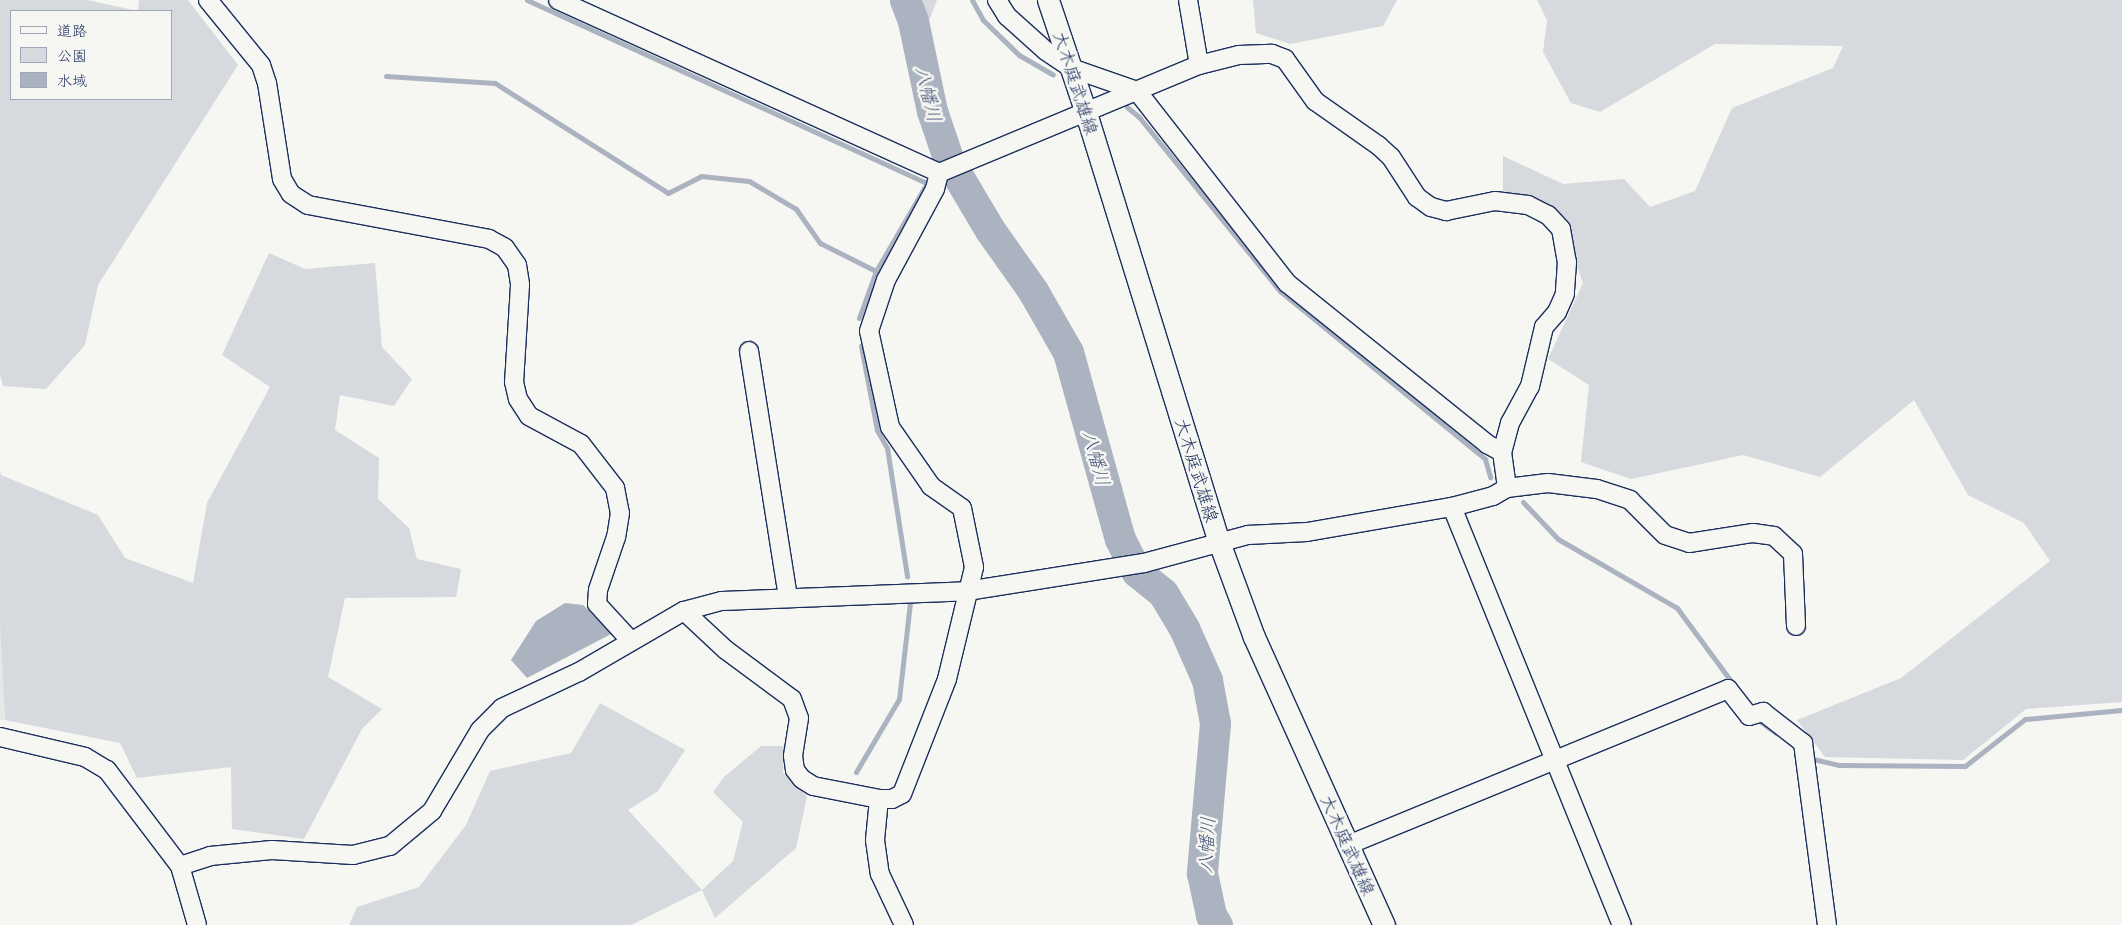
<!DOCTYPE html>
<html>
<head>
<meta charset="utf-8">
<style>
	body { margin:0 }
	#map { position:relative; width:2122px; height:925px; overflow:hidden; background:#f6f6f2; font-family:Mali,"Klee One",sans-serif }
	div>[style] { position:absolute }
	.built>* { inset:0; background:#e6e7e7 }
	.green>* { inset:0; background:#d6d9dd }
	.water>* { inset:0; background:#abb2c0 }
	.stream>* { height:5px; margin:-2.5px; padding:0 2.5px; transform-origin:2.5px; border-radius:2.5px; background:#abb2c0 }
	.river>* { height:31px; margin:-15.5px; padding:0 15.5px; transform-origin:15.5px; border-radius:15.5px; background:#abb2c0 }
	.roads { filter:drop-shadow(1px 0 #1b2f5e) drop-shadow(-1px 0 #1b2f5e) drop-shadow(0 1px #1b2f5e) drop-shadow(0 -1px #1b2f5e) }
	.minor>* { height:18px; margin:-9px; padding:0 9px; transform-origin:9px; border-radius:9px; background:#f6f6f2 }
	.major>* { height:21px; margin:-10.5px; padding:0 10.5px; transform-origin:10.5px; border-radius:10.5px; background:#f6f6f2 }
	span { translate:-50% -50%; white-space:nowrap; text-align:center; line-height:1.15; -webkit-text-stroke:5px #f6f6f2; paint-order:stroke }
	.street-label { font-size:18px; color:#1b2f5e }
	.water-label { font-size:19px; color:#46567b; font-style:italic }
	.legend { position:absolute; left:10px; top:10px; width:162px; height:90px; box-sizing:border-box; background:#f6f6f2; border:1px solid #9ea6b7; margin:0; padding:6px 9px; list-style:none; font-size:15px; color:#1b2f5e }
	.legend li { display:flex; align-items:center; gap:10px; height:25px }
	.legend b { width:25px; border:1px solid #9ea6b7 }
</style>
</head>
<body>
<div id="map">
	<div class="built">
		<i style="clip-path:polygon(0 622px,1px 623px,5px 720px,0 720px)"></i>
	</div>
	<div class="green">
		<i style="clip-path:polygon(0 0,87px 0,138px 11px,11px 11px,11px 99px,171px 99px,171px 11px,138px 11px,139px 0,188px 0,238px 65px,98px 285px,85px 345px,46px 389px,3px 386px,0 375px)"></i>
		<i style="clip-path:polygon(921px 0,937px 0,929px 21px)"></i>
		<i style="clip-path:polygon(1253px 0,1397px 0,1383px 26px,1290px 44px,1256px 33px)"></i>
		<i style="clip-path:polygon(1537px 0,2122px 0,2122px 702px,2026px 709px,1963px 760px,1825px 757px,1797px 720px,1901px 678px,2050px 561px,2024px 523px,1968px 495px,1914px 400px,1820px 477px,1743px 455px,1631px 479px,1581px 462px,1589px 385px,1548px 359px,1583px 283px,1560px 217px,1503px 192px,1503px 156px,1563px 184px,1624px 179px,1650px 207px,1695px 191px,1732px 108px,1833px 68px,1843px 46px,1715px 44px,1600px 112px,1571px 103px,1543px 52px,1547px 20px)"></i>
		<i style="clip-path:polygon(269px 253px,305px 269px,375px 263px,382px 347px,412px 379px,394px 406px,340px 395px,335px 430px,379px 458px,378px 499px,409px 528px,417px 559px,461px 569px,456px 597px,345px 598px,328px 677px,382px 709px,362px 729px,304px 839px,232px 829px,231px 767px,137px 778px,120px 743px,5px 720px,0 622px,0 469px,1px 475px,98px 515px,125px 558px,193px 583px,207px 503px,270px 387px,222px 355px)"></i>
		<i style="clip-path:polygon(600px 703px,685px 750px,658px 791px,628px 810px,702px 890px,733px 861px,743px 822px,713px 792px,724px 777px,761px 746px,784px 746px,783px 773px,807px 796px,796px 848px,715px 918px,702px 890px,631px 925px,349px 925px,357px 907px,419px 887px,466px 825px,490px 771px,571px 753px)"></i>
	</div>
	<div class="water">
		<i style="clip-path:polygon(565px 603px,583px 605px,613px 633px,527px 678px,511px 660px,536px 621px)"></i>
	</div>
	<div class="stream">
		<i style="left:527px;top:0;width:440px;rotate:24.6deg"></i>
		<i style="left:927px;top:183px;width:102px;rotate:120.1deg"></i>
		<i style="left:876px;top:271px;width:50px;rotate:109.9deg"></i>
		<i style="left:972px;top:0;width:23px;rotate:61deg"></i>
		<i style="left:983px;top:20px;width:50px;rotate:44.2deg"></i>
		<i style="left:1019px;top:55px;width:39px;rotate:30deg"></i>
		<i style="left:386px;top:76px;width:109px;rotate:3.7deg"></i>
		<i style="left:495px;top:83px;width:205px;rotate:32.4deg"></i>
		<i style="left:668px;top:193px;width:37px;rotate:-27deg"></i>
		<i style="left:701px;top:176px;width:48px;rotate:5.9deg"></i>
		<i style="left:749px;top:181px;width:55px;rotate:30.8deg"></i>
		<i style="left:796px;top:209px;width:42px;rotate:54.8deg"></i>
		<i style="left:820px;top:243px;width:63px;rotate:26.6deg"></i>
		<i style="left:1127px;top:107px;width:16px;rotate:40deg"></i>
		<i style="left:1139px;top:117px;width:224px;rotate:51deg"></i>
		<i style="left:1280px;top:291px;width:265px;rotate:39.3deg"></i>
		<i style="left:1485px;top:459px;width:19px;rotate:74deg"></i>
		<i style="left:861px;top:346px;width:86px;rotate:79.2deg"></i>
		<i style="left:877px;top:430px;width:21px;rotate:61deg"></i>
		<i style="left:887px;top:448px;width:130px;rotate:81.1deg"></i>
		<i style="left:1523px;top:502px;width:51px;rotate:46.6deg"></i>
		<i style="left:1558px;top:539px;width:138px;rotate:30.1deg"></i>
		<i style="left:1677px;top:608px;width:96px;rotate:53.5deg"></i>
		<i style="left:1761px;top:722px;width:19px;rotate:36deg"></i>
		<i style="left:1813px;top:759px;width:27px;rotate:13deg"></i>
		<i style="left:1839px;top:765px;width:126px;rotate:0.5deg"></i>
		<i style="left:1965px;top:766px;width:76px;rotate:-38.1deg"></i>
		<i style="left:2025px;top:719px;width:97px;rotate:-5.3deg"></i>
		<i style="left:856px;top:772px;width:85px;rotate:-59.5deg"></i>
		<i style="left:899px;top:699px;width:97px;rotate:-83.5deg"></i>
	</div>
	<div class="river">
		<i style="left:905px;top:0;width:22px;rotate:69deg"></i>
		<i style="left:913px;top:21px;width:92px;rotate:78.1deg"></i>
		<i style="left:932px;top:111px;width:53px;rotate:71.2deg"></i>
		<i style="left:949px;top:161px;width:80px;rotate:59.3deg"></i>
		<i style="left:990px;top:230px;width:75px;rotate:54.8deg"></i>
		<i style="left:1033px;top:291px;width:70px;rotate:60.2deg"></i>
		<i style="left:1068px;top:352px;width:194px;rotate:74.5deg"></i>
		<i style="left:1120px;top:539px;width:37px;rotate:63deg"></i>
		<i style="left:1137px;top:572px;width:33px;rotate:39deg"></i>
		<i style="left:1163px;top:593px;width:41px;rotate:59deg"></i>
		<i style="left:1184px;top:628px;width:57px;rotate:66.1deg"></i>
		<i style="left:1207px;top:680px;width:44px;rotate:79.5deg"></i>
		<i style="left:1215px;top:723px;width:151px;rotate:95deg"></i>
		<i style="left:1202px;top:873px;width:43px;rotate:77.9deg"></i>
		<i style="left:1211px;top:915px;width:12px;rotate:59deg"></i>
	</div>
	<div class="roads">
		<div class="minor">
			<i style="left:208px;top:0;width:84px;rotate:50.8deg"></i>
			<i style="left:261px;top:65px;width:19px;rotate:72deg"></i>
			<i style="left:267px;top:83px;width:97px;rotate:81.1deg"></i>
			<i style="left:282px;top:179px;width:17px;rotate:59deg"></i>
			<i style="left:291px;top:194px;width:20px;rotate:33deg"></i>
			<i style="left:308px;top:205px;width:184px;rotate:10.6deg"></i>
			<i style="left:489px;top:239px;width:18px;rotate:29deg"></i>
			<i style="left:505px;top:248px;width:21px;rotate:55deg"></i>
			<i style="left:517px;top:265px;width:20px;rotate:81deg"></i>
			<i style="left:520px;top:285px;width:97px;rotate:93.5deg"></i>
			<i style="left:514px;top:382px;width:17px;rotate:77deg"></i>
			<i style="left:518px;top:399px;width:20px;rotate:57deg"></i>
			<i style="left:529px;top:416px;width:59px;rotate:28.3deg"></i>
			<i style="left:581px;top:444px;width:56px;rotate:52.3deg"></i>
			<i style="left:615px;top:488px;width:25px;rotate:79deg"></i>
			<i style="left:620px;top:513px;width:24px;rotate:99deg"></i>
			<i style="left:616px;top:537px;width:56px;rotate:108.8deg"></i>
			<i style="left:598px;top:590px;width:14px;rotate:94deg"></i>
			<i style="left:597px;top:604px;width:49px;rotate:47.5deg"></i>
			<i style="left:558px;top:0;width:418px;rotate:24.4deg"></i>
			<i style="left:939px;top:173px;width:282px;rotate:-22.6deg"></i>
			<i style="left:1199px;top:65px;width:41px;rotate:-14deg"></i>
			<i style="left:1239px;top:55px;width:33px;rotate:-2deg"></i>
			<i style="left:1272px;top:54px;width:14px;rotate:21deg"></i>
			<i style="left:1285px;top:59px;width:52px;rotate:54.5deg"></i>
			<i style="left:1315px;top:101px;width:78px;rotate:35.1deg"></i>
			<i style="left:1379px;top:146px;width:16px;rotate:43deg"></i>
			<i style="left:1391px;top:157px;width:48px;rotate:57deg"></i>
			<i style="left:1417px;top:197px;width:17px;rotate:36deg"></i>
			<i style="left:1431px;top:207px;width:16px;rotate:15deg"></i>
			<i style="left:1446px;top:211px;width:50px;rotate:-11.5deg"></i>
			<i style="left:1495px;top:201px;width:33px;rotate:7deg"></i>
			<i style="left:1528px;top:205px;width:22px;rotate:27deg"></i>
			<i style="left:1548px;top:215px;width:19px;rotate:47deg"></i>
			<i style="left:1561px;top:229px;width:34px;rotate:80deg"></i>
			<i style="left:1567px;top:262px;width:32px;rotate:94deg"></i>
			<i style="left:1565px;top:294px;width:20px;rotate:114deg"></i>
			<i style="left:1557px;top:312px;width:20px;rotate:131deg"></i>
			<i style="left:1544px;top:327px;width:61px;rotate:103.3deg"></i>
			<i style="left:1530px;top:386px;width:42px;rotate:118.4deg"></i>
			<i style="left:1510px;top:423px;width:30px;rotate:105deg"></i>
			<i style="left:1502px;top:452px;width:36px;rotate:82deg"></i>
			<i style="left:997px;top:0;width:19px;rotate:58deg"></i>
			<i style="left:1007px;top:16px;width:52px;rotate:41.9deg"></i>
			<i style="left:1046px;top:51px;width:30px;rotate:34deg"></i>
			<i style="left:1071px;top:68px;width:70px;rotate:19.2deg"></i>
			<i style="left:1137px;top:91px;width:244px;rotate:52deg"></i>
			<i style="left:1287px;top:283px;width:257px;rotate:38.8deg"></i>
			<i style="left:1487px;top:444px;width:17px;rotate:28deg"></i>
			<i style="left:1188px;top:0;width:66px;rotate:80.4deg"></i>
			<i style="left:749px;top:351px;width:250px;rotate:81deg"></i>
			<i style="left:1452px;top:507px;width:451px;rotate:67.9deg"></i>
			<i style="left:684px;top:611px;width:57px;rotate:42.9deg"></i>
			<i style="left:726px;top:650px;width:82px;rotate:36.6deg"></i>
			<i style="left:792px;top:699px;width:20px;rotate:70deg"></i>
			<i style="left:799px;top:718px;width:38px;rotate:99deg"></i>
			<i style="left:793px;top:756px;width:14px;rotate:82deg"></i>
			<i style="left:795px;top:770px;width:11px;rotate:52deg"></i>
			<i style="left:802px;top:779px;width:13px;rotate:32deg"></i>
			<i style="left:813px;top:786px;width:67px;rotate:11.1deg"></i>
			<i style="left:879px;top:799px;width:13px"></i>
			<i style="left:892px;top:799px;width:11px;rotate:-27deg"></i>
			<i style="left:902px;top:794px;width:123px;rotate:-68.6deg"></i>
			<i style="left:947px;top:679px;width:115px;rotate:-76.4deg"></i>
			<i style="left:974px;top:567px;width:60px;rotate:-101.5deg"></i>
			<i style="left:962px;top:508px;width:38px;rotate:-145deg"></i>
			<i style="left:931px;top:486px;width:72px;rotate:-124.8deg"></i>
			<i style="left:890px;top:427px;width:98px;rotate:-102.3deg"></i>
			<i style="left:869px;top:331px;width:54px;rotate:-71.6deg"></i>
			<i style="left:886px;top:280px;width:103px;rotate:-61.7deg"></i>
			<i style="left:935px;top:189px;width:16px;rotate:-76deg"></i>
			<i style="left:0;top:737px;width:87px;rotate:13.2deg"></i>
			<i style="left:85px;top:757px;width:26px;rotate:31deg"></i>
			<i style="left:107px;top:770px;width:121px;rotate:52.8deg"></i>
			<i style="left:180px;top:866px;width:61px;rotate:73.9deg"></i>
			<i style="left:879px;top:799px;width:41px;rotate:95.6deg"></i>
			<i style="left:875px;top:840px;width:34px;rotate:82deg"></i>
			<i style="left:880px;top:874px;width:56px;rotate:64.8deg"></i>
			<i style="left:1348px;top:845px;width:411px;rotate:-22.3deg"></i>
			<i style="left:1728px;top:689px;width:34px;rotate:52deg"></i>
			<i style="left:1749px;top:716px;width:15px;rotate:-16deg"></i>
			<i style="left:1763px;top:712px;width:51px;rotate:37.8deg"></i>
			<i style="left:1803px;top:743px;width:184px;rotate:82.5deg"></i>
			<i style="left:180px;top:866px;width:32px;rotate:-18deg"></i>
			<i style="left:210px;top:856px;width:62px;rotate:-5.5deg"></i>
			<i style="left:272px;top:850px;width:81px;rotate:3.5deg"></i>
			<i style="left:353px;top:855px;width:38px;rotate:-14deg"></i>
			<i style="left:390px;top:846px;width:55px;rotate:-39.8deg"></i>
			<i style="left:432px;top:811px;width:94px;rotate:-59.3deg"></i>
			<i style="left:480px;top:730px;width:31px;rotate:-45deg"></i>
			<i style="left:502px;top:708px;width:85px;rotate:-25.1deg"></i>
			<i style="left:579px;top:672px;width:121px;rotate:-30.2deg"></i>
			<i style="left:684px;top:611px;width:39px;rotate:-15deg"></i>
			<i style="left:722px;top:601px;width:245px;rotate:-2.3deg"></i>
			<i style="left:967px;top:591px;width:179px;rotate:-9deg"></i>
			<i style="left:1144px;top:563px;width:108px;rotate:-15.1deg"></i>
			<i style="left:1248px;top:535px;width:59px;rotate:-2.9deg"></i>
			<i style="left:1307px;top:532px;width:147px;rotate:-9.8deg"></i>
			<i style="left:1452px;top:507px;width:42px;rotate:-15deg"></i>
			<i style="left:1493px;top:496px;width:16px;rotate:-30deg"></i>
			<i style="left:1507px;top:488px;width:41px;rotate:-7deg"></i>
			<i style="left:1548px;top:483px;width:49px;rotate:7deg"></i>
			<i style="left:1597px;top:489px;width:35px;rotate:18deg"></i>
			<i style="left:1630px;top:500px;width:49px;rotate:45deg"></i>
			<i style="left:1665px;top:535px;width:25px;rotate:18deg"></i>
			<i style="left:1689px;top:543px;width:65px;rotate:-8.9deg"></i>
			<i style="left:1753px;top:533px;width:21px;rotate:8deg"></i>
			<i style="left:1774px;top:536px;width:26px;rotate:43deg"></i>
			<i style="left:1793px;top:554px;width:72px;rotate:87.6deg"></i>
		</div>
		<div class="major">
			<i style="left:1048px;top:0;width:119px;rotate:71.4deg"></i>
			<i style="left:1086px;top:113px;width:449px;rotate:72.8deg"></i>
			<i style="left:1219px;top:542px;width:101px;rotate:69.8deg"></i>
			<i style="left:1254px;top:637px;width:316px;rotate:65.7deg"></i>
		</div>
	</div>
	<div class="street-label">
		<span style="left:1076px;top:83px;rotate:72deg">大木庭武雄線</span>
		<span style="left:1197px;top:470px;rotate:73deg">大木庭武雄線</span>
		<span style="left:1348px;top:845px;rotate:66deg">大木庭武雄線</span>
	</div>
	<div class="water-label">
		<span style="left:929px;top:94px;rotate:76deg">八幡川</span>
		<span style="left:1097px;top:458px;rotate:75deg">八幡川</span>
		<span style="left:1206px;top:845px;rotate:-87deg">八幡川</span>
	</div>
	<ul class="legend">
	<li><b style="height:6px;background:#f6f6f2"></b>道路</li>
	<li><b style="height:14px;background:#d6d9dd"></b>公園</li>
	<li><b style="height:14px;background:#abb2c0"></b>水域</li>
	</ul>
</div>
</body>
</html>
